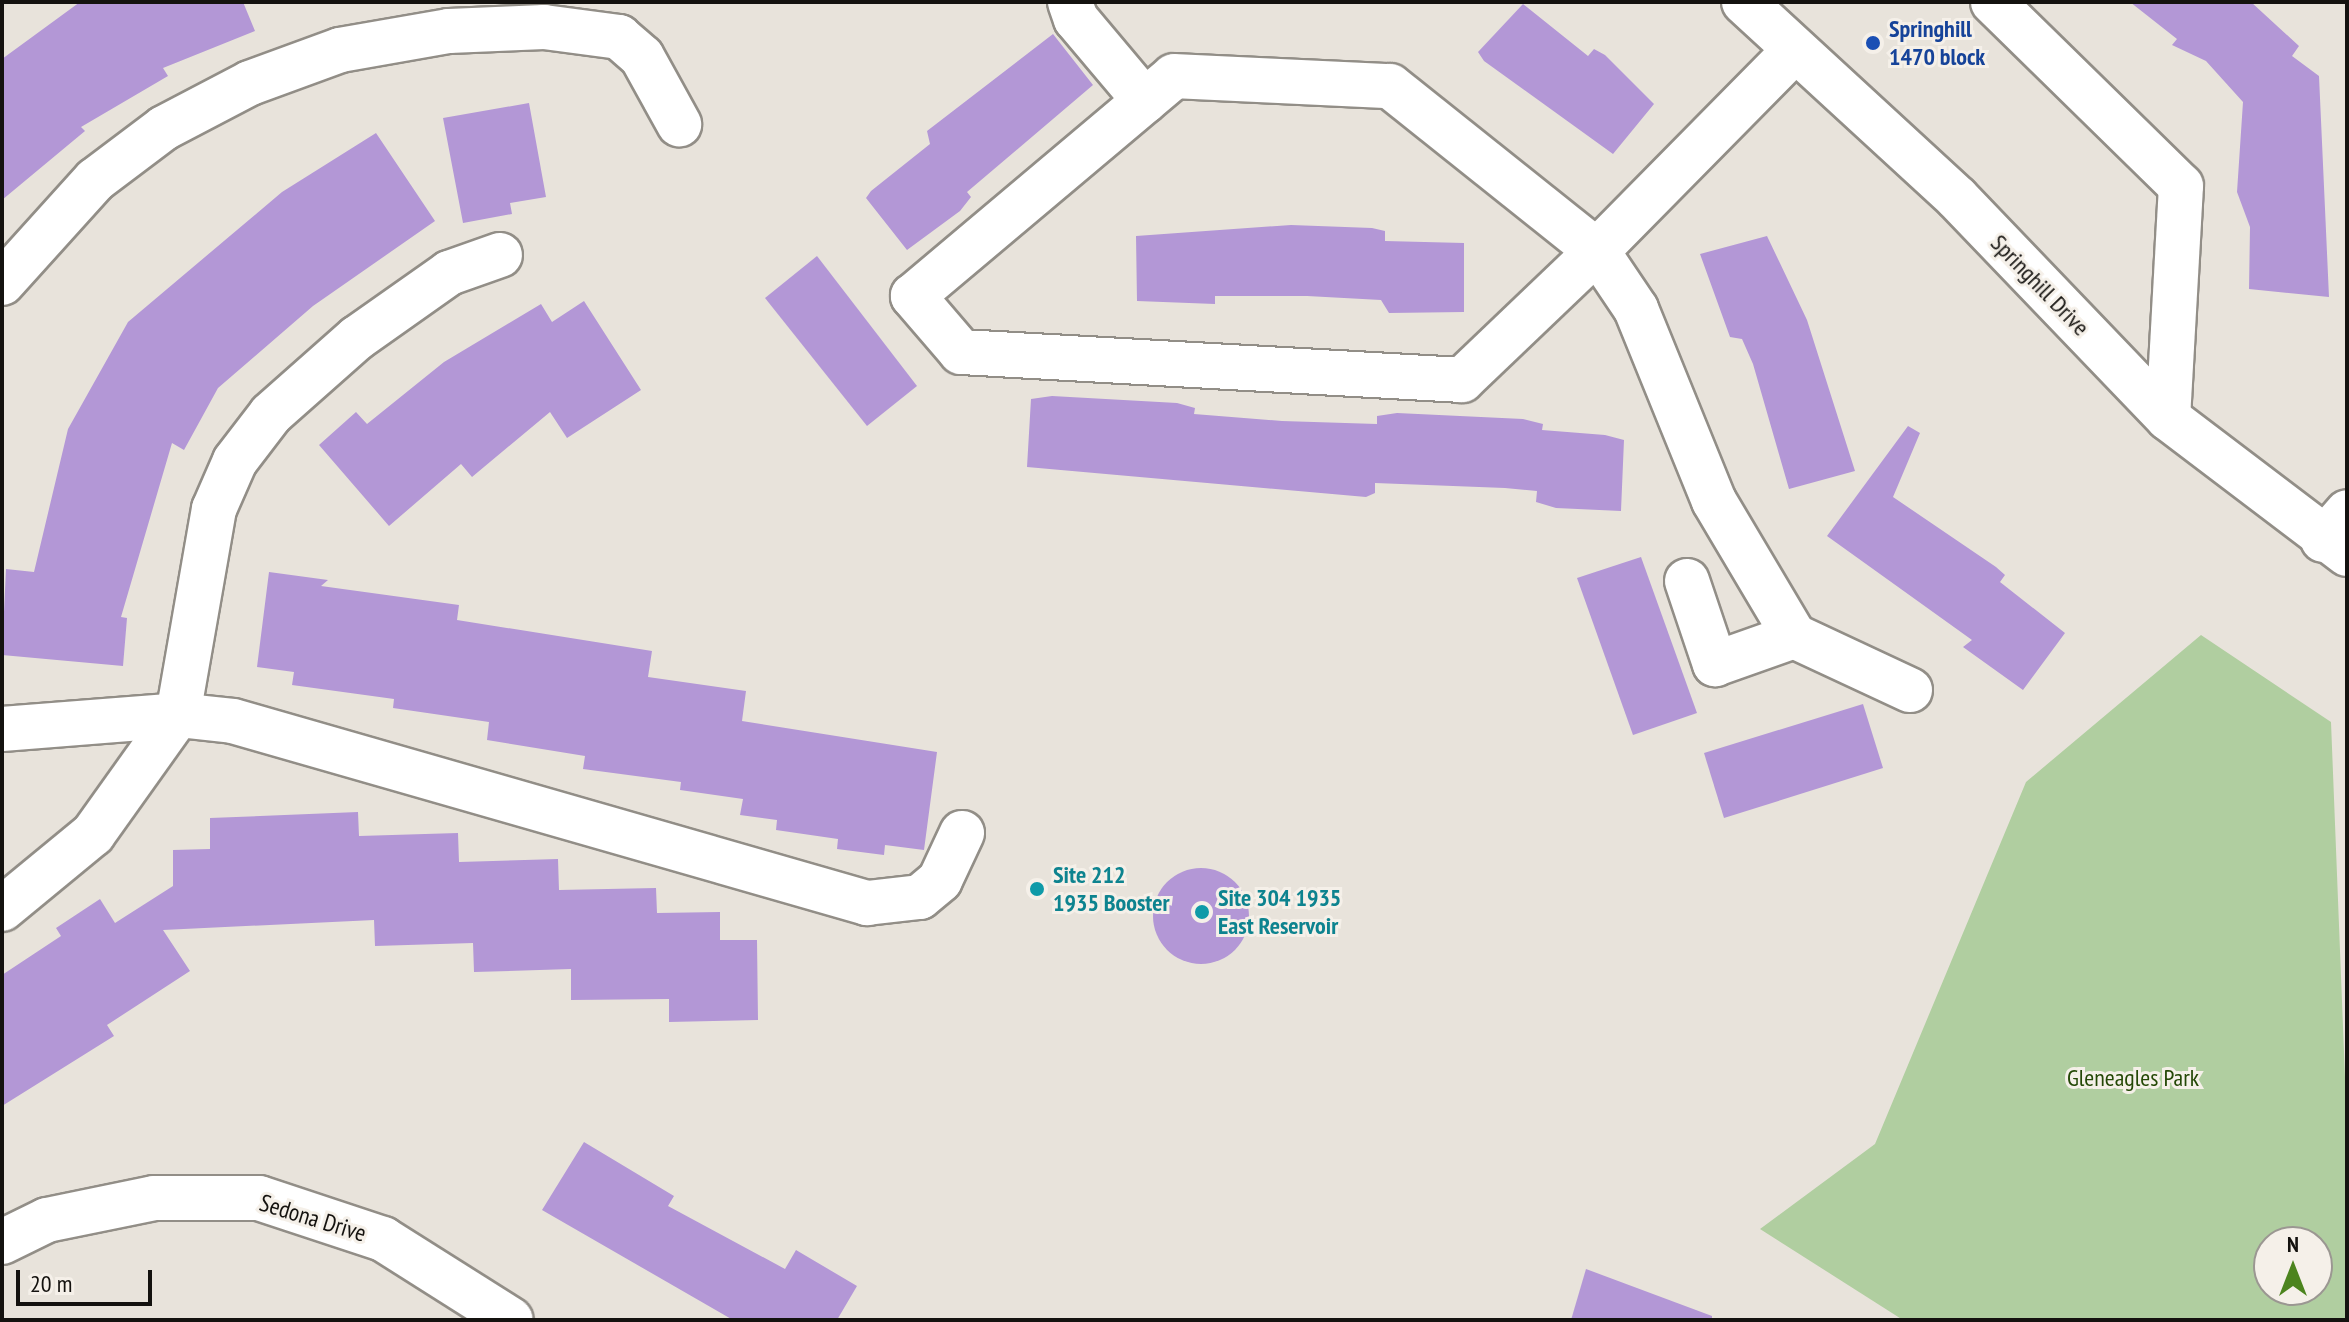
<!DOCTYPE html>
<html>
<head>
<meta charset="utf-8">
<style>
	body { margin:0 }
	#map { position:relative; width:2349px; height:1322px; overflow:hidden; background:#e8e3db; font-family:"PT Sans Narrow",sans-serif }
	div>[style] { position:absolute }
	.green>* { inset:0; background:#b0cea0 }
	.building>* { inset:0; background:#b397d6 }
	.round { border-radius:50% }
	.roads { filter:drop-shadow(2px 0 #928e87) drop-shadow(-2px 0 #928e87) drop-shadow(0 2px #928e87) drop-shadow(0 -2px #928e87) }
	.minor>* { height:44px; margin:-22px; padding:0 22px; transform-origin:22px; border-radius:22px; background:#fff }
	.dots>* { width:22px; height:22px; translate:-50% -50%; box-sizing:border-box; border:4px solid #f5f0e9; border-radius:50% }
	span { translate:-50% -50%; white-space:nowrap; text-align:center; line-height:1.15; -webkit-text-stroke:6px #f5f0e9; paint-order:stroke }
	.transit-label { font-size:24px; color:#164399; font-weight:700 }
	.left { translate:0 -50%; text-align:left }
	.street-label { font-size:24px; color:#14120f }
	.culture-label { font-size:24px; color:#0d838f; font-weight:700 }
	.park-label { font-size:24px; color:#244806 }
	.frame { position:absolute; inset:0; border:4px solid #14120f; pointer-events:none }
	.north { position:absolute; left:2253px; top:1226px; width:80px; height:80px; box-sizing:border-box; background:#f5f0e9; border:2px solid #9b9792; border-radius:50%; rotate:0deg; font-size:22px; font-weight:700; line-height:32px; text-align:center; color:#14120f }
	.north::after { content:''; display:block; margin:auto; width:28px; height:36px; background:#4c841e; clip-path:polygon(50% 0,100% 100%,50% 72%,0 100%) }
	.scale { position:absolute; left:16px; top:1270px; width:136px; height:36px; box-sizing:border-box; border:4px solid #14120f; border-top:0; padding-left:10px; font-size:24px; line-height:28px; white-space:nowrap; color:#14120f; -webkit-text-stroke:6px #f5f0e9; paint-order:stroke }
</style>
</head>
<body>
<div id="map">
	<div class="green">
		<i style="clip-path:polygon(evenodd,2201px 635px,2331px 722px,2347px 1128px,2347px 1320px,1903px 1320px,1760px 1229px,1875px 1144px,2026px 782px,2201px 635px,2269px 1242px,2317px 1242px,2317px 1290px,2269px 1290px,2269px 1242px)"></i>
	</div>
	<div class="building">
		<i style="clip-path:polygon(80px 2px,243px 2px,255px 31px,163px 68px,168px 76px,81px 127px,85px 131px,2px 200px,2px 59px)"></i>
		<i style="clip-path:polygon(2130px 2px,2251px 2px,2299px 46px,2292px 56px,2319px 76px,2329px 297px,2249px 289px,2250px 227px,2237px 192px,2243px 102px,2206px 61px,2172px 45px,2177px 39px)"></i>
		<i style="clip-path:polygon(1523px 4px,1588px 56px,1594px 49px,1605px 55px,1654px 104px,1613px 154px,1484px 61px,1478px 52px)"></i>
		<i style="clip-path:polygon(1053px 34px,1093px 85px,967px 192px,971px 197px,960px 211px,907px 250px,866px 198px,871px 191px,930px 144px,927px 131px)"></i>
		<i style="clip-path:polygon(529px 103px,546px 197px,510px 203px,512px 214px,463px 223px,443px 118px)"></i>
		<i style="clip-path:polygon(376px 133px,435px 221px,313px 306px,218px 388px,184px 450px,172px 443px,121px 617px,127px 618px,123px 666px,2px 655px,6px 569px,34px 572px,68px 429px,128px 322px,282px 192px)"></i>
		<i style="clip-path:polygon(1291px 225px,1372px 228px,1385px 231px,1385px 241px,1464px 243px,1464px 312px,1389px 313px,1381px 300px,1307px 296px,1215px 296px,1215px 304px,1137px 301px,1136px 236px)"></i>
		<i style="clip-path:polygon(1767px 236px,1807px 320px,1855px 471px,1789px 489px,1753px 364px,1742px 339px,1730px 337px,1700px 254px)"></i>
		<i style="clip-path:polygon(817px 256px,917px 386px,867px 426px,765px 298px)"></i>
		<i style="clip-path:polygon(584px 301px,641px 390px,567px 438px,550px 412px,472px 477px,461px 464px,389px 526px,319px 445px,356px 412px,367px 424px,444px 362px,541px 304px,552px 322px)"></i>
		<i style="clip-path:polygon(1052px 396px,1177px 403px,1195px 408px,1194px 414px,1282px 421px,1377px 424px,1377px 416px,1397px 413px,1523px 419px,1543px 424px,1542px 430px,1605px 435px,1624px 440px,1621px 511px,1556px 508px,1536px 502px,1537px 491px,1505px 488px,1375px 483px,1375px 493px,1366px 497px,1027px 467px,1031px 399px)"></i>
		<i style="clip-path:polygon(1908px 426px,1920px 433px,1893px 497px,1996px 567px,2005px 575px,2000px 582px,2065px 633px,2023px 690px,1963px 647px,1972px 640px,1827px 536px)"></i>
		<i style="clip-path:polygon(1641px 557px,1697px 713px,1633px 735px,1577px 578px)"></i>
		<i style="clip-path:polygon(269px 572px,328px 580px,321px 586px,459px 605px,457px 620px,652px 651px,648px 677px,746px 691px,742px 721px,937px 752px,924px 850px,885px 845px,884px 855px,837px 849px,838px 839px,776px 830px,777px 820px,740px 815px,743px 799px,680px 790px,681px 782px,583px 769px,585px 756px,487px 740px,489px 722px,393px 708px,394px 699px,292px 685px,294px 672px,257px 667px)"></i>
		<i style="clip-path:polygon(1863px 704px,1883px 768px,1724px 818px,1704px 753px)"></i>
		<i style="clip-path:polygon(358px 812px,359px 836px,458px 833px,459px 862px,558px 859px,559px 890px,656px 888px,657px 913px,720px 912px,720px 940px,757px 940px,758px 1020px,669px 1022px,669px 999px,571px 1000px,571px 969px,474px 972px,473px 943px,375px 946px,374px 920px,163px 930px,190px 971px,107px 1025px,114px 1036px,2px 1106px,2px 975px,61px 936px,56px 928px,100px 899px,115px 923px,173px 886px,173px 850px,210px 849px,210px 818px)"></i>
		<i class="round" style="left:1153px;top:868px;width:96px;height:96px"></i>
		<i style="clip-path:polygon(584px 1142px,674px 1196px,668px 1206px,785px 1269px,796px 1250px,857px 1286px,837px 1320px,733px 1320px,542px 1210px)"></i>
		<i style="clip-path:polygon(1586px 1269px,1712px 1316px,1712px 1320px,1571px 1320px)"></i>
	</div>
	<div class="roads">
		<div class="minor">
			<i style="left:1070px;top:2px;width:18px;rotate:71deg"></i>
			<i style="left:1076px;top:19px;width:107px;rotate:49.9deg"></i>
			<i style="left:1744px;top:2px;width:289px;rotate:42.6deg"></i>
			<i style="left:1957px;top:198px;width:305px;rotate:46.2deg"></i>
			<i style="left:2168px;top:418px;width:225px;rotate:37.2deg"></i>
			<i style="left:1993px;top:2px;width:263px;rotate:44.4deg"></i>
			<i style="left:2181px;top:186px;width:232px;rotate:93.2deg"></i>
			<i style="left:1795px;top:50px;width:282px;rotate:134.6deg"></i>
			<i style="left:1597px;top:251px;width:187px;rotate:136.3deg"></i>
			<i style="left:1462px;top:380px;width:502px;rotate:-176.8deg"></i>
			<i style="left:961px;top:352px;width:74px;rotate:-130.6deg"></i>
			<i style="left:913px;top:296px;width:341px;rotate:-40.1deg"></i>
			<i style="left:1174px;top:76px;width:216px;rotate:2.7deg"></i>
			<i style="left:1390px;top:86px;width:265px;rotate:38.6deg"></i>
			<i style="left:1597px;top:251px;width:70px;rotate:56.1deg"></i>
			<i style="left:1636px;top:309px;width:207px;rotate:67.9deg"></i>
			<i style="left:1714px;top:501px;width:157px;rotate:59.3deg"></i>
			<i style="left:1794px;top:636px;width:128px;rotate:25deg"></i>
			<i style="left:2px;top:283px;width:139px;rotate:-47.9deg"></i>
			<i style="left:95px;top:180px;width:86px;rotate:-37deg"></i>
			<i style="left:164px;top:128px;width:97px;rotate:-27.6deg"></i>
			<i style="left:250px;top:83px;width:96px;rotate:-20.1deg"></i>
			<i style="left:340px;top:50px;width:111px;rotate:-9.9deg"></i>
			<i style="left:449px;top:31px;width:95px;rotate:-2.4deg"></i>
			<i style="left:544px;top:27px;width:76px;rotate:7.6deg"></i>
			<i style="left:619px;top:37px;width:30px;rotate:41deg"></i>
			<i style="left:642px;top:57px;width:77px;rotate:61.1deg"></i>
			<i style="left:2323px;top:540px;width:37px;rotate:-49deg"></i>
			<i style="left:1687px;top:581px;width:88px;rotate:71.4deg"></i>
			<i style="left:1715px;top:664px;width:84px;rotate:-19.5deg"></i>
			<i style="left:2px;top:729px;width:177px;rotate:-4.5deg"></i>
			<i style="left:178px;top:715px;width:55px;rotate:6.2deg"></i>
			<i style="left:233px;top:721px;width:660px;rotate:16.02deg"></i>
			<i style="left:867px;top:903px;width:53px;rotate:-6.5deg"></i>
			<i style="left:920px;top:897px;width:26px;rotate:-40deg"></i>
			<i style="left:940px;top:880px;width:52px;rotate:-64.9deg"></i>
			<i style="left:2px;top:909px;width:118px;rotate:-39.5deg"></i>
			<i style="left:93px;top:834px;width:146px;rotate:-54.5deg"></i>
			<i style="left:178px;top:715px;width:209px;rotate:-80.1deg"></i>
			<i style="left:214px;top:509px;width:52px;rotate:-66.4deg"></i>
			<i style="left:235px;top:461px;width:59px;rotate:-52.5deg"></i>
			<i style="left:271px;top:414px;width:115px;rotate:-41.5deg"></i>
			<i style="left:357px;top:338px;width:113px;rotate:-35.2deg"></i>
			<i style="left:449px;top:273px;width:54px;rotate:-19.4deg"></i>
			<i style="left:2px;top:1242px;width:50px;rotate:-26.1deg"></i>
			<i style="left:47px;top:1220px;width:109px;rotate:-11.6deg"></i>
			<i style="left:154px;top:1198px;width:105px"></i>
			<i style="left:259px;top:1198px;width:131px;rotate:18.3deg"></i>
			<i style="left:383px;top:1239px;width:151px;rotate:32.3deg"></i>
		</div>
	</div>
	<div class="dots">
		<i style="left:1873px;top:43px;background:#1a4fb4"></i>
		<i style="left:1037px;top:889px;background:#0f9aa8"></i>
		<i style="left:1202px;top:912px;background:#0f9aa8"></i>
	</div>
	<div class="transit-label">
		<span class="left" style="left:1889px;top:43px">Springhill<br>1470 block</span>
	</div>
	<div class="street-label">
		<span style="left:2040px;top:285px;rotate:46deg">Springhill Drive</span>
		<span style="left:313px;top:1218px;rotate:17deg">Sedona Drive</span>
	</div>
	<div class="culture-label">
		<span class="left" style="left:1053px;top:889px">Site 212<br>1935 Booster</span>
		<span class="left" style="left:1218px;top:912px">Site 304 1935<br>East Reservoir</span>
	</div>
	<div class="park-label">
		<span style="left:2133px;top:1078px">Gleneagles Park</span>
	</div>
	<div class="frame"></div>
	<div class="north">N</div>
	<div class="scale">20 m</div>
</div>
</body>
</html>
